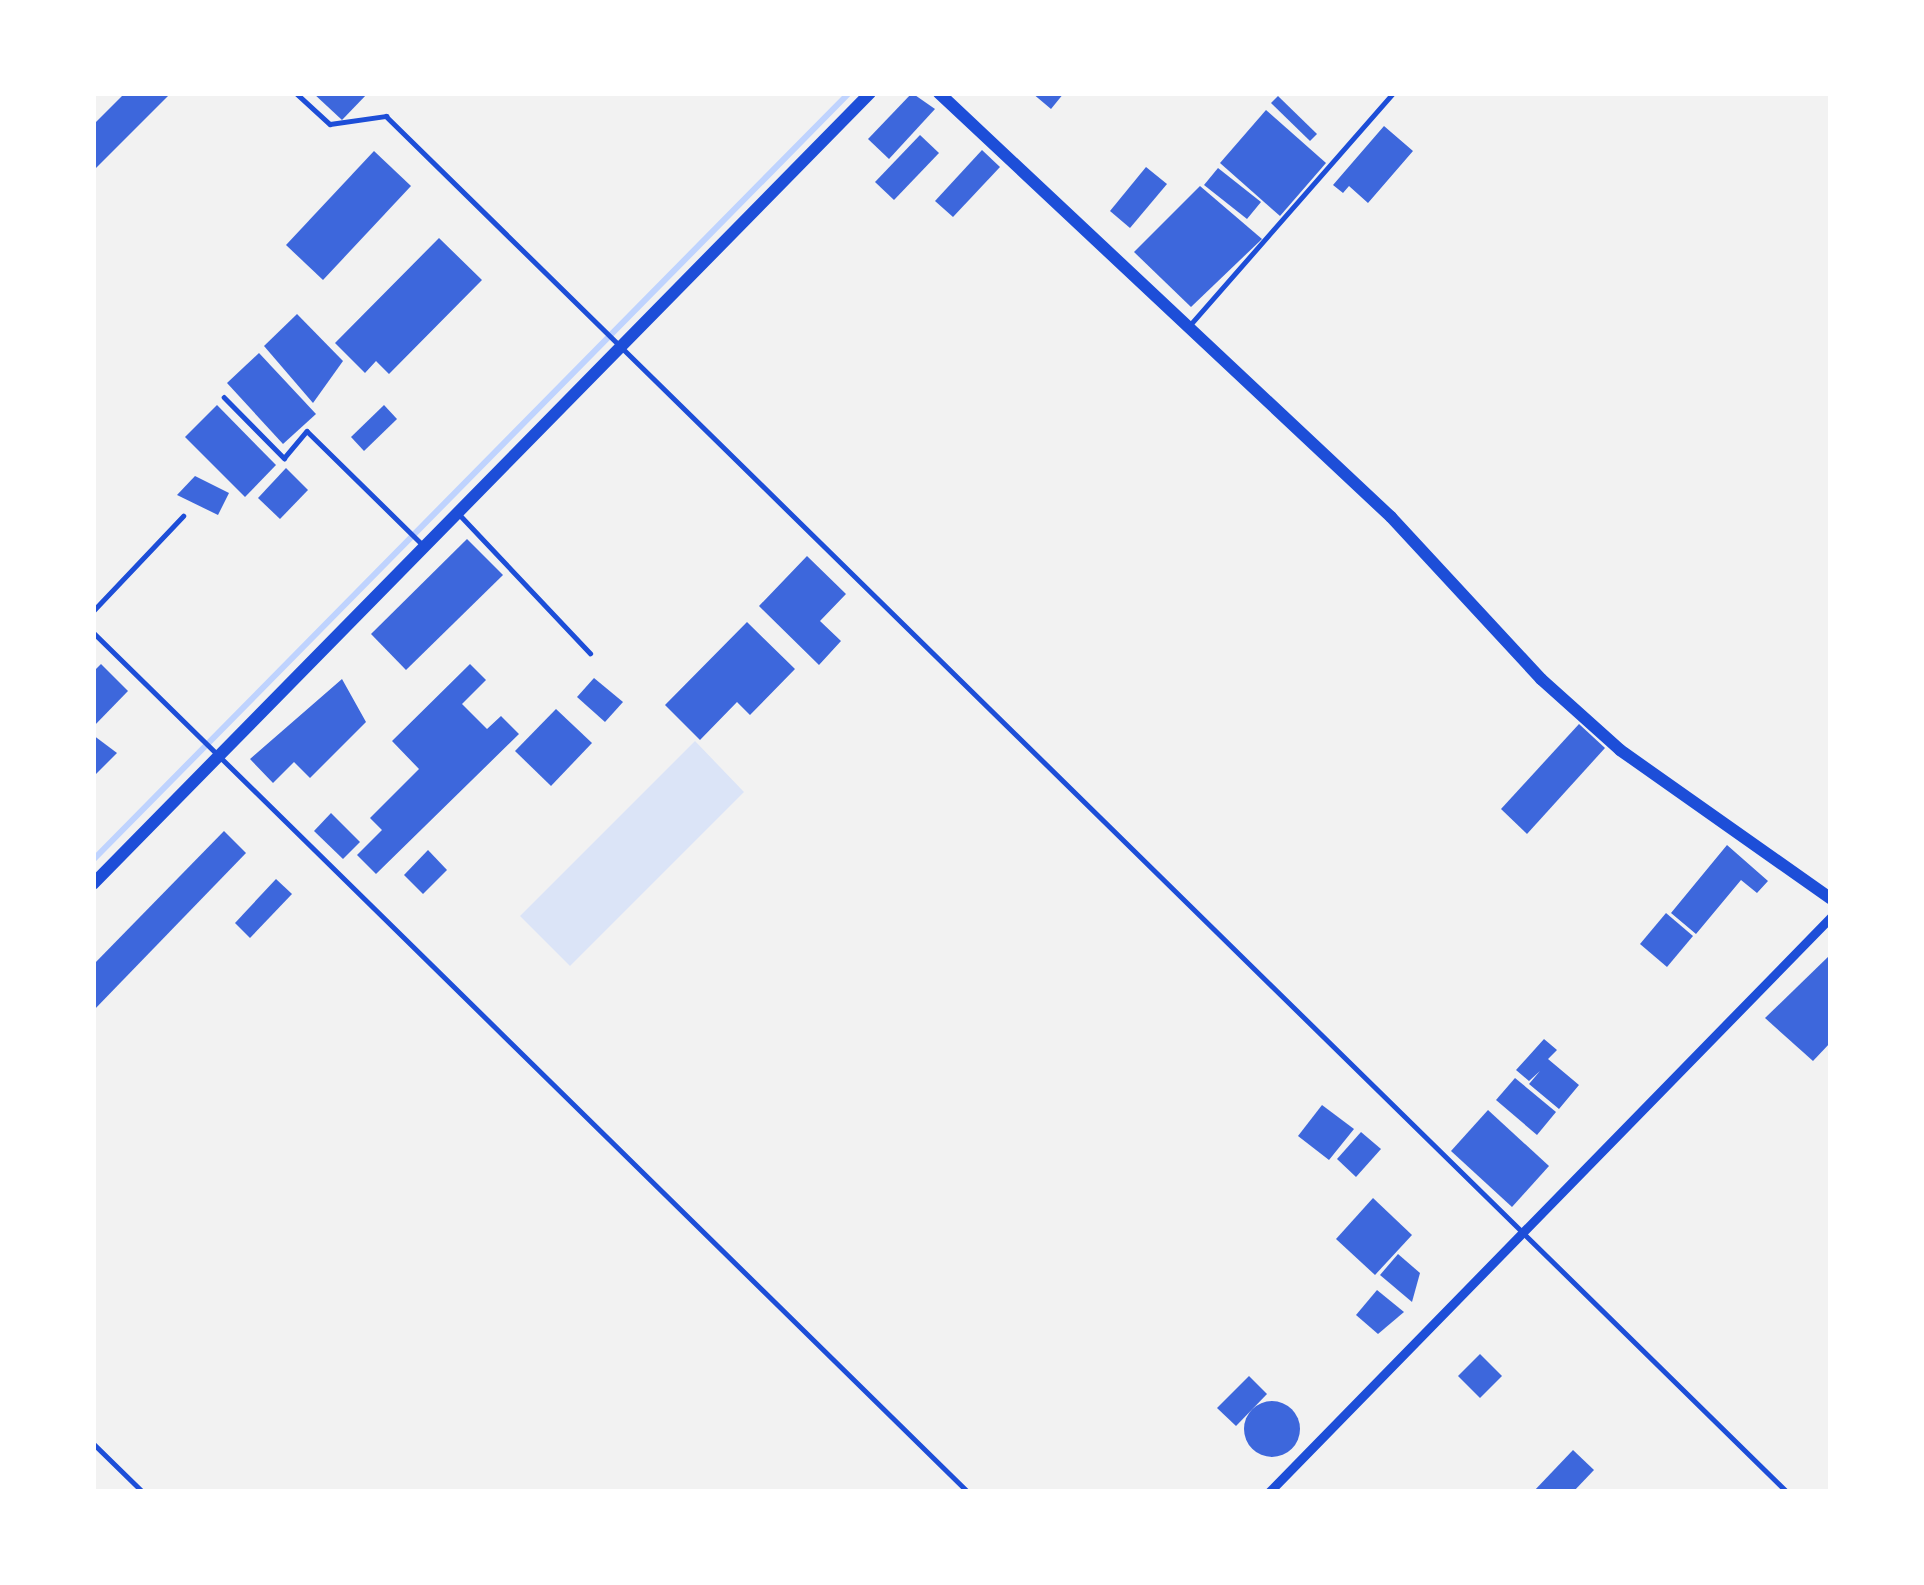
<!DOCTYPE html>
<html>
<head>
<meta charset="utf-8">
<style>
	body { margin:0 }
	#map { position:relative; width:1924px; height:1585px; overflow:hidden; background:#f2f2f2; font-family:Figtree,sans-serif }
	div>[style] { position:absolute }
	.green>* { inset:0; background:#dbe4f7 }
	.stream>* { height:6px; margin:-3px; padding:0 3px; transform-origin:3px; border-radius:3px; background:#bfd3fe }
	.building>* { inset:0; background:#3d67dc }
	.round { border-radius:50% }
	.service>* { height:4.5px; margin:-2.25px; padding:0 2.25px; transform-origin:2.25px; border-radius:2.25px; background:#1d4ed8 }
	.minor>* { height:9px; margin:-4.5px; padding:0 4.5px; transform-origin:4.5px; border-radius:4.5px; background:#1d4ed8 }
	.tertiary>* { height:12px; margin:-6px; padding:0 6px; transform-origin:6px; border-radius:6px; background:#1d4ed8 }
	span { translate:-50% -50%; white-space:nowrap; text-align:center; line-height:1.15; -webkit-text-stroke:10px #fff; paint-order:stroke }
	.frame { position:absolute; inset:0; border:96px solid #fff; pointer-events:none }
</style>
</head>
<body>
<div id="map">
	<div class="green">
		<i style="clip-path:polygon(695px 741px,744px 792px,570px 966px,520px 916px)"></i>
	</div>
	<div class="stream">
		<i style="left:93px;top:860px;width:1077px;rotate:-45.41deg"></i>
	</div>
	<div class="building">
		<i style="clip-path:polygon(125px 93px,171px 93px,93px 171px,93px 125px)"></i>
		<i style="clip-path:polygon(313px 93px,368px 93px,342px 120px)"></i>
		<i style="clip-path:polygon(912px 93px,935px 109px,889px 159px,868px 139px)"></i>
		<i style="clip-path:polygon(1032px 93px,1064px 93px,1051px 109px)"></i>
		<i style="clip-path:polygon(1278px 96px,1317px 134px,1310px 141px,1271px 103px)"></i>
		<i style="clip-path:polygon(1266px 110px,1326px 163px,1280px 216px,1220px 163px)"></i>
		<i style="clip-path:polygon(1384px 126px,1413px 151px,1368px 203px,1349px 186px,1343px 193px,1333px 185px)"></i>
		<i style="clip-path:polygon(920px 135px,939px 153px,894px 200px,875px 182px)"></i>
		<i style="clip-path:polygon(982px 150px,1000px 167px,953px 217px,935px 201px)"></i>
		<i style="clip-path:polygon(374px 151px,411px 186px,323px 280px,286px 245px)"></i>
		<i style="clip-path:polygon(1146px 167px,1167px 184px,1130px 228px,1110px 211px)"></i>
		<i style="clip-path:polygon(1218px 168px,1261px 202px,1247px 219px,1204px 185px)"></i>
		<i style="clip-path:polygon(1200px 186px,1262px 239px,1191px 307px,1134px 252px)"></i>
		<i style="clip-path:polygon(439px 238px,482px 280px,389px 374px,376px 361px,365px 373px,335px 343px)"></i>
		<i style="clip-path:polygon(297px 314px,343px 361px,313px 403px,264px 346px)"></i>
		<i style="clip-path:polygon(259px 353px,316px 414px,283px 444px,227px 383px)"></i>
		<i style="clip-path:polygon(217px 405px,276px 465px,245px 497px,185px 437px)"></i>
		<i style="clip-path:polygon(384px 405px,397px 419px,364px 451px,351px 437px)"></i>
		<i style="clip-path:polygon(286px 468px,308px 490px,280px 519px,258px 498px)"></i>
		<i style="clip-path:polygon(195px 476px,229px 493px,218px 515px,177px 495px)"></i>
		<i style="clip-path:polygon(467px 539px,503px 575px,406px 670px,371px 634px)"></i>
		<i style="clip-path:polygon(807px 556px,846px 594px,820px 621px,841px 641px,819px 665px,759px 606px)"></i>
		<i style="clip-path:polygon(747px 622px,795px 669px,750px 715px,737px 702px,700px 740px,665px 705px)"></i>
		<i style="clip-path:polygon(101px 664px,128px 691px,93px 727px,93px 672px)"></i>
		<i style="clip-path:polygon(470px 664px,486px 680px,462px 704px,487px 729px,501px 716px,519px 734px,376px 874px,357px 855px,382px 830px,370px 818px,419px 769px,392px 741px)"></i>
		<i style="clip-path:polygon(594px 678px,623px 702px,605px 722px,577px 697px)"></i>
		<i style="clip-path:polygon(342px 679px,366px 722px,310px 778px,294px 762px,273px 783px,250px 759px)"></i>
		<i style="clip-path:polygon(556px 709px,592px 743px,551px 786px,515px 751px)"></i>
		<i style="clip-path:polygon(1579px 724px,1605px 748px,1527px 834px,1501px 809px)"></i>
		<i style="clip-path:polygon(93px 735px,117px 753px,93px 777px)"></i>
		<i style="clip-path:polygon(331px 813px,360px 842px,343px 859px,314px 831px)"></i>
		<i style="clip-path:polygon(224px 831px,246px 853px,93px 1011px,93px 965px)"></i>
		<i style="clip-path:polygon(1727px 845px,1768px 881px,1757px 893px,1741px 880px,1696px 934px,1671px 913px)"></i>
		<i style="clip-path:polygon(428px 850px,447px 870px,423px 894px,404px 875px)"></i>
		<i style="clip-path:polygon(276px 879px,292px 894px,250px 938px,235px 923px)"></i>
		<i style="clip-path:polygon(1666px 913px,1693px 936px,1667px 967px,1640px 944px)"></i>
		<i style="clip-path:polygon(1831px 954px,1831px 1042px,1813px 1061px,1765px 1018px)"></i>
		<i style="clip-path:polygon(1544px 1039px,1557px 1050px,1548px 1059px,1579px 1085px,1559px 1109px,1529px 1084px,1540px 1071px,1529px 1081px,1516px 1070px)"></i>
		<i style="clip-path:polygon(1515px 1078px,1556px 1112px,1537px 1135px,1496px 1100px)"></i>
		<i style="clip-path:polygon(1322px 1105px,1354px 1129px,1329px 1160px,1298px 1136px)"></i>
		<i style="clip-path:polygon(1488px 1110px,1549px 1166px,1512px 1207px,1451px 1151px)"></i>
		<i style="clip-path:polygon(1361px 1132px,1381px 1149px,1356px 1177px,1337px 1159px)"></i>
		<i style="clip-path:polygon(1373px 1198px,1412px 1235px,1375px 1275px,1336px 1239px)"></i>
		<i style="clip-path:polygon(1398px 1254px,1420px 1273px,1412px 1302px,1380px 1275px)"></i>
		<i style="clip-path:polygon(1377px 1290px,1404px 1312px,1378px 1334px,1356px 1315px)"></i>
		<i style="clip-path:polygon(1480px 1354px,1502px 1376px,1480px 1398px,1458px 1376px)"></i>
		<i style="clip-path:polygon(1249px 1376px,1267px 1394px,1236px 1426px,1217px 1408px)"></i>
		<i class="round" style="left:1244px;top:1401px;width:56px;height:56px"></i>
		<i style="clip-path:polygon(1573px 1450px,1594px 1470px,1573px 1492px,1533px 1492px)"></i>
	</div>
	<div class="service">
		<i style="left:296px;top:93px;width:46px;rotate:42.4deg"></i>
		<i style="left:330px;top:124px;width:57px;rotate:-8.1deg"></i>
		<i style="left:386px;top:116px;width:1964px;rotate:44.48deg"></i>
		<i style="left:1190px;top:325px;width:308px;rotate:-48.8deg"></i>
		<i style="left:224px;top:397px;width:86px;rotate:45.5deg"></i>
		<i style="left:284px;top:458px;width:35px;rotate:-50deg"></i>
		<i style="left:307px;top:431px;width:160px;rotate:44.5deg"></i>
		<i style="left:460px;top:515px;width:190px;rotate:46.7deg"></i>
		<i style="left:93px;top:611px;width:131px;rotate:-46.5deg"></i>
		<i style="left:93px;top:632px;width:1227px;rotate:44.5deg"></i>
		<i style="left:93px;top:1443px;width:70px;rotate:44.4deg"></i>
	</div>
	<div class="minor">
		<i style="left:1269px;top:1492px;width:804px;rotate:-45.66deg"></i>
	</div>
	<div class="tertiary">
		<i style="left:939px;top:93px;width:620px;rotate:43.17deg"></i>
		<i style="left:1391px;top:517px;width:221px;rotate:47.2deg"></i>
		<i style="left:1541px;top:679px;width:106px;rotate:41.9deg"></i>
		<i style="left:1620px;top:750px;width:258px;rotate:35.2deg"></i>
		<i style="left:93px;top:884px;width:1109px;rotate:-45.51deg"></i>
	</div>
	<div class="frame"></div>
</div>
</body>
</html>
